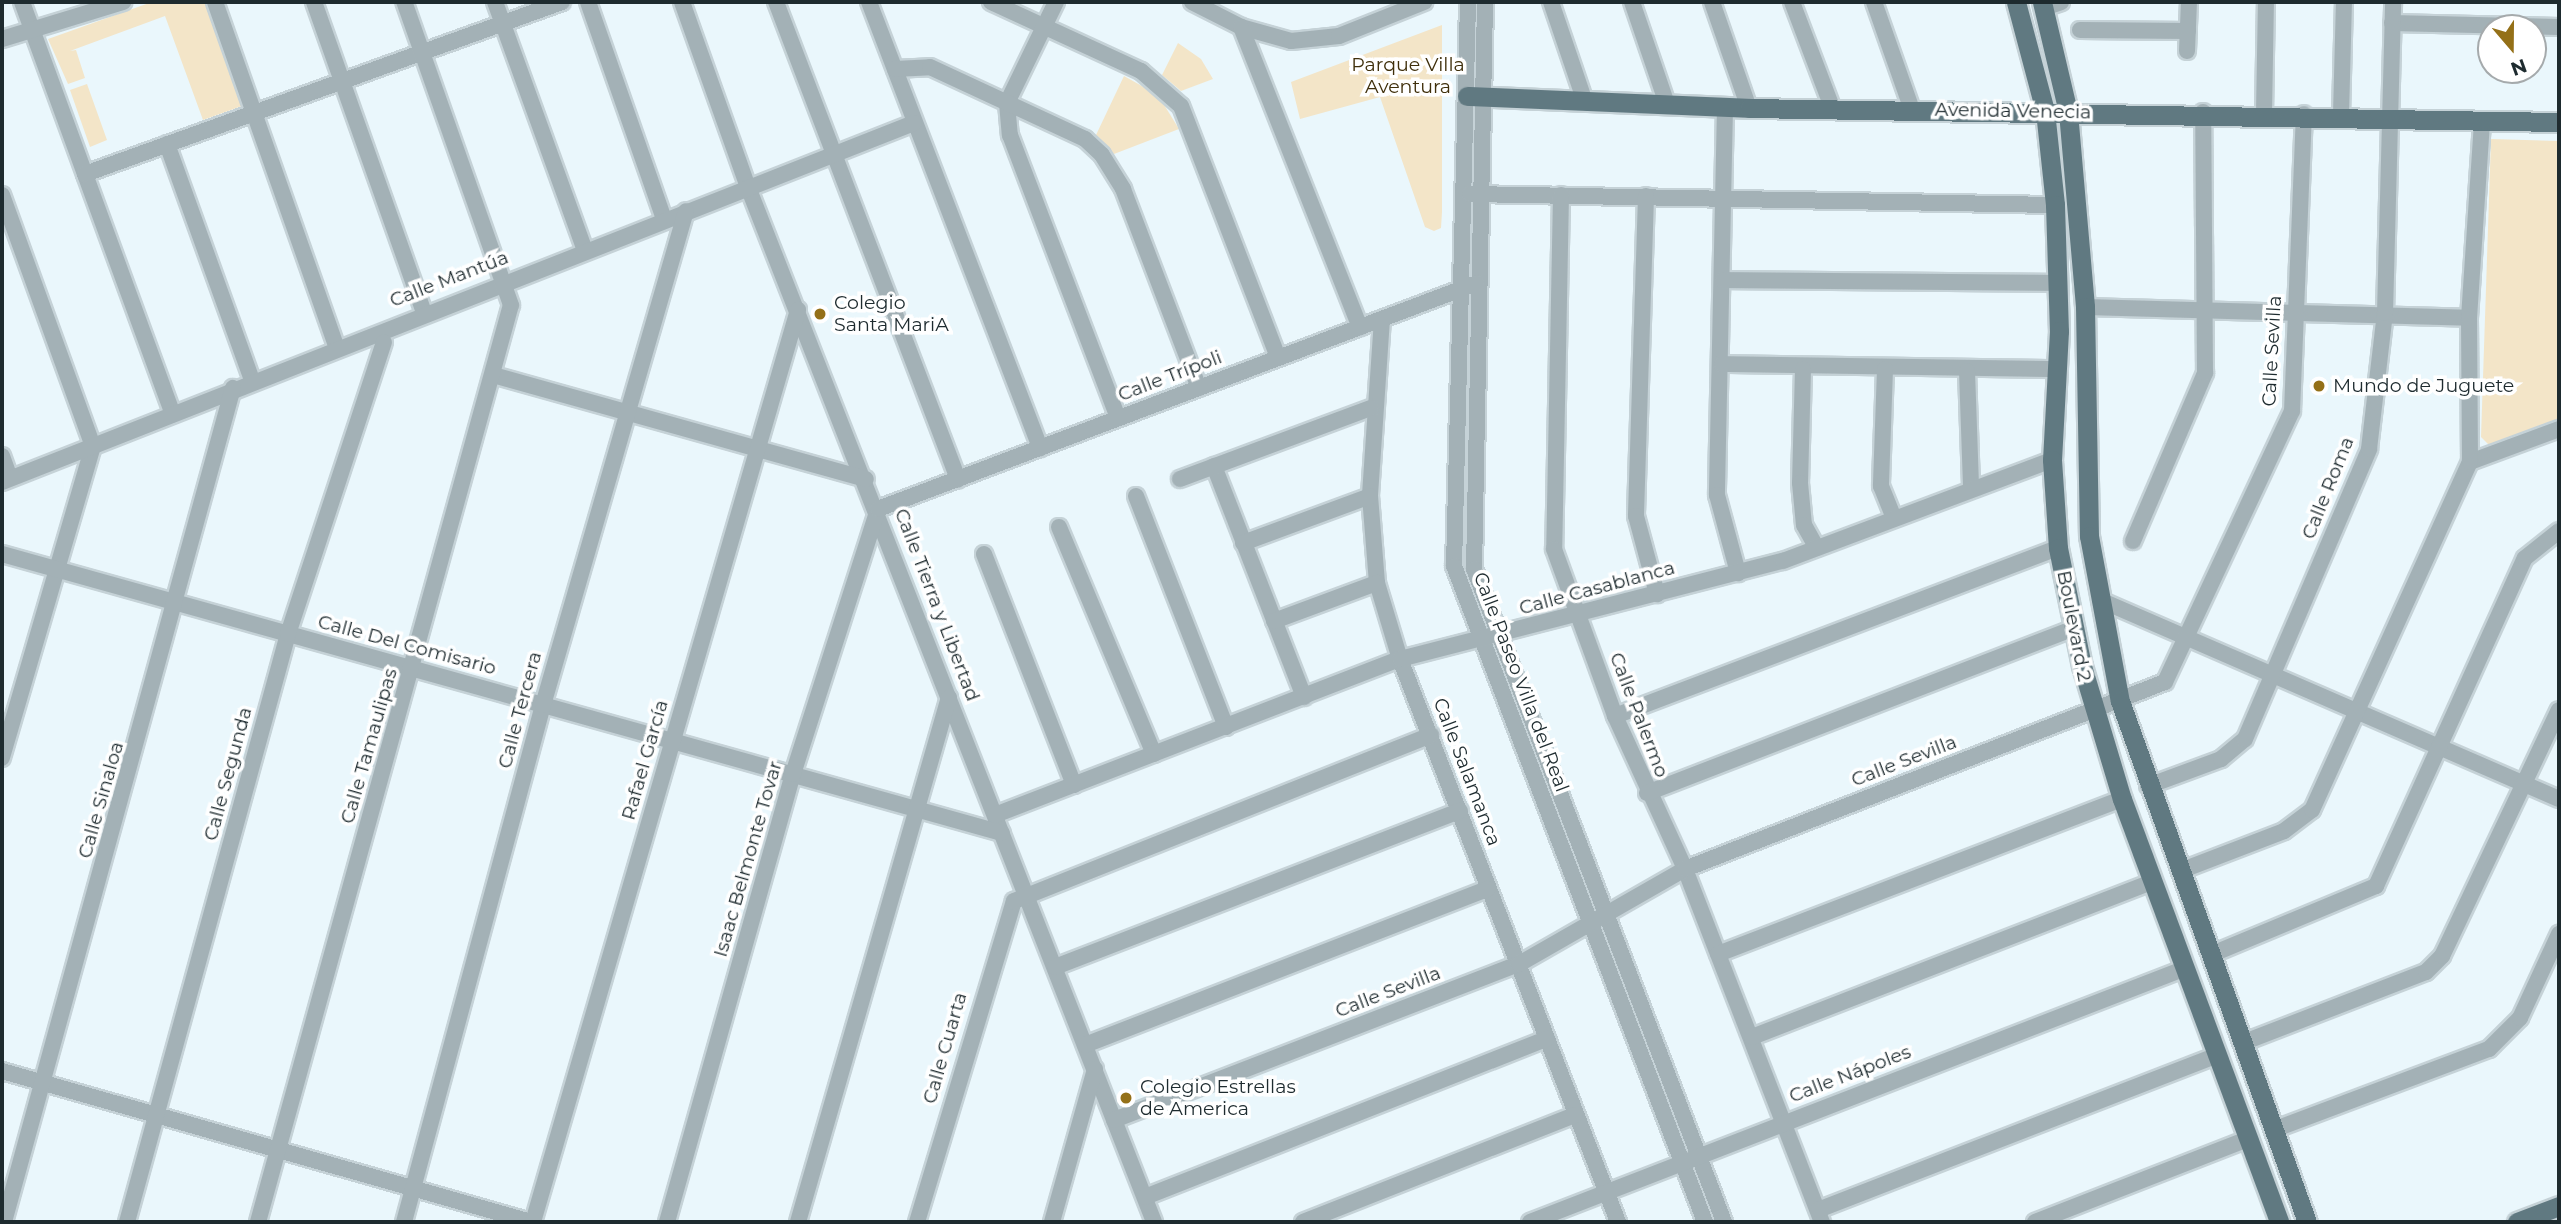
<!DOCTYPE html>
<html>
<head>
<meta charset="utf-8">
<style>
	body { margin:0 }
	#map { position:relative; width:2561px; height:1224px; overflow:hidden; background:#eaf7fc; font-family:Montserrat,sans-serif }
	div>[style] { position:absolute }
	.green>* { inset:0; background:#f3e5c8 }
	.roads { filter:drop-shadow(2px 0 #c5d2d7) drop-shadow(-2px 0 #c5d2d7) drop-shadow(0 2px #c5d2d7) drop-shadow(0 -2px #c5d2d7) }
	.minor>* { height:16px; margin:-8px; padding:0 8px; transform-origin:8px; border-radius:8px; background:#a3b1b6 }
	.major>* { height:19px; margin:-9.5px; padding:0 9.5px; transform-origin:9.5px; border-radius:9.5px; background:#607981 }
	.dots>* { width:19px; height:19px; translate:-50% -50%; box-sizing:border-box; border:4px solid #fff; border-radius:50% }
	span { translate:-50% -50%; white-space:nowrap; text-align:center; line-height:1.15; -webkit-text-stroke:7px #fff; paint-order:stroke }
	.park-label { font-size:19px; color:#3f2f0b }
	.street-label { font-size:19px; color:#1e2b2f }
	.poi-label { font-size:19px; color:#1e2b2f }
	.left { translate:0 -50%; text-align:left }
	.frame { position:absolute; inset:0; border:4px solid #1e2b2f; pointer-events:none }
	.north { position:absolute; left:2477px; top:14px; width:70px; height:70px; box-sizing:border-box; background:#fff; border:2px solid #a5aaac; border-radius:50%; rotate:160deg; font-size:19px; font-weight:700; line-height:28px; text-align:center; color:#1e2b2f }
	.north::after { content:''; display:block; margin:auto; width:24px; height:32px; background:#947018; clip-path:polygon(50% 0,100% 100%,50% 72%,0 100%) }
</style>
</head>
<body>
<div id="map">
	<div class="green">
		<i style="clip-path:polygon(152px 2px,205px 2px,242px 106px,203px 120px,165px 16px,70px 51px,76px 50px,85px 78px,68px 84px,48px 39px)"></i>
		<i style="clip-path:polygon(1442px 25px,1442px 212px,1441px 228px,1434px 231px,1425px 227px,1380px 97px,1300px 119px,1291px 82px)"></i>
		<i style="clip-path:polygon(1178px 43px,1201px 59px,1213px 79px,1181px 91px,1162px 75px)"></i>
		<i style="clip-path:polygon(1124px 76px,1158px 95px,1179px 129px,1114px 154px,1096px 135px)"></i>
		<i style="clip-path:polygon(87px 84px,107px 140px,90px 147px,70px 90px)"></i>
		<i style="clip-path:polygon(2491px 139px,2559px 141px,2559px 420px,2490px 446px,2481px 437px)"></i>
	</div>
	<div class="roads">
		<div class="minor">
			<i style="left:22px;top:2px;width:439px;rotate:69.9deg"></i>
			<i style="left:215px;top:2px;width:364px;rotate:70.6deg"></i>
			<i style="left:314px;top:2px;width:329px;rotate:70.5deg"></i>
			<i style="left:495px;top:2px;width:264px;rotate:70.1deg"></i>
			<i style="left:588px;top:2px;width:230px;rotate:70.7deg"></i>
			<i style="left:682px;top:2px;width:196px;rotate:70.4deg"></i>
			<i style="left:748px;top:187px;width:1112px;rotate:68.58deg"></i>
			<i style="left:776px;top:2px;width:511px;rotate:69.12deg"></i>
			<i style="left:869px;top:2px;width:478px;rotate:69deg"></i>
			<i style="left:991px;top:2px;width:165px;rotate:24.7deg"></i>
			<i style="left:1141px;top:71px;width:53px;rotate:41.2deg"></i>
			<i style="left:1181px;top:106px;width:269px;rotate:68.9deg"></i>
			<i style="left:1056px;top:2px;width:112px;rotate:115.9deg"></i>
			<i style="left:1007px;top:103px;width:32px;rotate:85deg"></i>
			<i style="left:1010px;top:135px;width:303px;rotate:69.1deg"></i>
			<i style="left:1192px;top:2px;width:55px;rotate:27deg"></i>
			<i style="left:1241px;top:27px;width:52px;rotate:15.6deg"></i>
			<i style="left:1291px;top:41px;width:48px;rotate:-5.9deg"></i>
			<i style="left:1339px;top:36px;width:92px;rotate:-21.8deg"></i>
			<i style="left:1468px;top:2px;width:564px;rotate:91.42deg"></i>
			<i style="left:1454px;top:566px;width:702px;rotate:69.06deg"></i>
			<i style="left:1485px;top:2px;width:567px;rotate:91.11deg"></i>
			<i style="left:1474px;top:569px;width:699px;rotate:69.05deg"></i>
			<i style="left:1551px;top:2px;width:106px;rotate:71.2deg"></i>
			<i style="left:1632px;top:2px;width:108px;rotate:71.1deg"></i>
			<i style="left:1712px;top:2px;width:112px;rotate:70.8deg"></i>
			<i style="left:1792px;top:2px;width:116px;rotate:69.2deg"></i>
			<i style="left:1874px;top:2px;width:114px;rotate:70.6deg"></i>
			<i style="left:2044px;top:8px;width:18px;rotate:-19deg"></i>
			<i style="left:2392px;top:23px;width:167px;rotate:1.4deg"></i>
			<i style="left:1241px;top:27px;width:323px;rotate:68.4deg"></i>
			<i style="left:2080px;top:30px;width:108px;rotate:0.5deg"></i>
			<i style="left:2px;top:39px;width:127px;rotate:-17deg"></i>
			<i style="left:2187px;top:51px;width:49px;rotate:-87.7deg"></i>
			<i style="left:895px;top:69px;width:35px;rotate:-3deg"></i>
			<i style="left:930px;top:67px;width:171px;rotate:24.9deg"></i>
			<i style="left:1085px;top:139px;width:23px;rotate:43deg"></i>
			<i style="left:1102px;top:155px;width:40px;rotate:58deg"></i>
			<i style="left:1123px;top:189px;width:213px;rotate:69.1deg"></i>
			<i style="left:1725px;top:107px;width:388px;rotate:91.2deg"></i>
			<i style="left:1717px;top:495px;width:81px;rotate:74.9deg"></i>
			<i style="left:2264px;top:113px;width:111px;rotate:-89deg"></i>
			<i style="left:2341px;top:115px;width:113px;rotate:-88.5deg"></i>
			<i style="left:167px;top:144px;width:251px;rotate:70.2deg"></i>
			<i style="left:85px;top:174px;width:507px;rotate:-19.83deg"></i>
			<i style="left:1470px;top:194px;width:585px;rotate:1.08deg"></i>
			<i style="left:2px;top:195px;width:267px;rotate:70.1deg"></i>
			<i style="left:93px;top:446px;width:325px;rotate:106.3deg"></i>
			<i style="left:1561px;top:195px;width:354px;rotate:91.1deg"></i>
			<i style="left:1554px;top:549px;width:178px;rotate:69.9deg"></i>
			<i style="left:1615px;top:716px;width:168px;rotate:65.4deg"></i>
			<i style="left:1685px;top:869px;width:379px;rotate:68.8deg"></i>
			<i style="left:1646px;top:196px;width:320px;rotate:91.8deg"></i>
			<i style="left:1636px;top:516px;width:81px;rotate:74.9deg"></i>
			<i style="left:1723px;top:280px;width:335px;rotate:0.5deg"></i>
			<i style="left:2085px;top:307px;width:384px;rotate:1.6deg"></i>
			<i style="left:1382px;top:319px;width:177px;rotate:93.9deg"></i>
			<i style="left:1370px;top:496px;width:87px;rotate:85.4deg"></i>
			<i style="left:1377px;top:583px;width:79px;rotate:73.2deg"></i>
			<i style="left:1400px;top:659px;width:604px;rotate:68.83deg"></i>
			<i style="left:1722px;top:364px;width:334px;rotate:0.9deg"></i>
			<i style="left:1803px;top:369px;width:114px;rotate:91.5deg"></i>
			<i style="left:1800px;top:483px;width:42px;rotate:84.6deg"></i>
			<i style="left:1804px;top:525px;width:26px;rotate:61deg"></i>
			<i style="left:1885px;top:369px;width:117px;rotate:92deg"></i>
			<i style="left:1881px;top:486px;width:35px;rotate:68deg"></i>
			<i style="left:1967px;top:371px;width:117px;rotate:88deg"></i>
			<i style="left:493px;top:375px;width:387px;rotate:15.6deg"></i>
			<i style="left:2px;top:456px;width:23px;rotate:70deg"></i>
			<i style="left:2470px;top:462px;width:95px;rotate:-20.3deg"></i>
			<i style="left:1214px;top:466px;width:248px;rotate:68.7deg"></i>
			<i style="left:1180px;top:479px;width:204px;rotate:-20.4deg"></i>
			<i style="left:2px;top:482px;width:980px;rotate:-21.49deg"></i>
			<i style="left:1136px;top:496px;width:248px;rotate:68.7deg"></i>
			<i style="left:1059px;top:527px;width:246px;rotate:67.3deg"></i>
			<i style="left:2133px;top:541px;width:183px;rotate:-66.8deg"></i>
			<i style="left:2205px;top:373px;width:261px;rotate:-90.4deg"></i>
			<i style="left:1243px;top:543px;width:135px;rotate:-20.3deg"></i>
			<i style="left:2px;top:554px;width:1038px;rotate:15.59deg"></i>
			<i style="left:984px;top:554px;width:248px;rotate:68.7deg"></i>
			<i style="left:2100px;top:600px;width:500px;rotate:23.44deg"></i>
			<i style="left:1274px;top:621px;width:110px;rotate:-20.3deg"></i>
			<i style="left:1615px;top:716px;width:474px;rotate:-20.8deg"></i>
			<i style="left:2148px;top:786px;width:78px;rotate:-20.3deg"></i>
			<i style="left:2221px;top:759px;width:31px;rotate:-40deg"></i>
			<i style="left:2245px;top:739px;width:315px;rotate:-66.8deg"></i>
			<i style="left:2369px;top:449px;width:137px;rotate:-83.3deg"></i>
			<i style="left:2385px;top:313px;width:311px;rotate:-88.5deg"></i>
			<i style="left:1647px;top:793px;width:458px;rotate:-21.1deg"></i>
			<i style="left:995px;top:815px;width:434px;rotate:-21.1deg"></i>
			<i style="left:1400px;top:659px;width:395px;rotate:-14.4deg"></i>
			<i style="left:1783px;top:561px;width:287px;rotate:-20.6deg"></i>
			<i style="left:2180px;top:871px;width:111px;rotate:-21deg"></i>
			<i style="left:2284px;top:831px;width:35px;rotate:-37deg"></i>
			<i style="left:2312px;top:810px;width:382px;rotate:-65.6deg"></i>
			<i style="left:2470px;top:462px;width:144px;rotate:-90.4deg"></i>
			<i style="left:2469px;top:318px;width:198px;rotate:-86.2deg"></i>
			<i style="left:1718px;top:954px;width:433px;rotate:-21deg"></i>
			<i style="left:2210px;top:955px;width:180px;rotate:-22.6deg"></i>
			<i style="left:2376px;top:886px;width:360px;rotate:-65.6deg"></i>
			<i style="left:2525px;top:558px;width:43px;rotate:-38.5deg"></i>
			<i style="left:1055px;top:967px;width:434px;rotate:-21.1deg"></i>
			<i style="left:1752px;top:1037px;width:429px;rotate:-21.2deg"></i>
			<i style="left:2242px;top:1043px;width:197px;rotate:-21.1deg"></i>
			<i style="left:2426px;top:972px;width:23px;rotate:-45deg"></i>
			<i style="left:2442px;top:956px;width:272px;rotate:-64.6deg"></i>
			<i style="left:1085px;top:1045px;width:432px;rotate:-21.2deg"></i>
			<i style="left:2px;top:1071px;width:550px;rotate:15.93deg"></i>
			<i style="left:1114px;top:1120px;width:434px;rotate:-21.1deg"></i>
			<i style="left:1519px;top:964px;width:191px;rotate:-29.8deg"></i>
			<i style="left:1685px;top:869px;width:515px;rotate:-21.29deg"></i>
			<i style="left:2165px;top:682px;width:299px;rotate:-64.9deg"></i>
			<i style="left:2292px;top:411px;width:297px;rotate:-87.7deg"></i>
			<i style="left:2273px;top:1130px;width:231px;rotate:-20.6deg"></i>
			<i style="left:2489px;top:1049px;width:44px;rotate:-45deg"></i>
			<i style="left:2520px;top:1018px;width:93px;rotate:-65.1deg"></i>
			<i style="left:1145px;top:1197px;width:432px;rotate:-21.5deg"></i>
			<i style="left:1818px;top:1210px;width:428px;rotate:-21.2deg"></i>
			<i style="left:4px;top:1222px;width:865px;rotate:-74.65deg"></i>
			<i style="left:127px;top:1222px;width:610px;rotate:-74.69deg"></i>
			<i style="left:288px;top:634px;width:307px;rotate:-71.8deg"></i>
			<i style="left:258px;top:1222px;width:951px;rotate:-74.58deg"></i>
			<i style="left:511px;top:305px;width:321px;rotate:-109.4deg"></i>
			<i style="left:404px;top:1222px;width:535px;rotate:-74.95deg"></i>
			<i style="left:543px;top:705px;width:514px;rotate:-73.86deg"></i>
			<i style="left:533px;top:1222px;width:950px;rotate:-73.8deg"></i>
			<i style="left:667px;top:1222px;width:465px;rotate:-74.3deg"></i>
			<i style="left:793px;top:774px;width:278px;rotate:-72.2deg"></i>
			<i style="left:878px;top:509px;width:640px;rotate:-20.67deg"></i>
			<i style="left:798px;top:1222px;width:546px;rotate:-73.95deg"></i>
			<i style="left:917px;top:1222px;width:335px;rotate:-73.2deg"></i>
			<i style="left:1014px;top:901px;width:449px;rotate:-21.7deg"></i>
			<i style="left:1052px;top:1222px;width:159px;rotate:-74.3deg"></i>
			<i style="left:1303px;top:1222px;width:292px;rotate:-21.5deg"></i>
			<i style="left:1530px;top:1222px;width:703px;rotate:-21.17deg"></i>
			<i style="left:2035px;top:1222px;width:229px;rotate:-21.3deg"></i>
		</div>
		<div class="major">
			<i style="left:2016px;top:2px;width:113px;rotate:75.1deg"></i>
			<i style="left:2045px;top:111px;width:95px;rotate:83.9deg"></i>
			<i style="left:2055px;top:205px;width:126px;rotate:88.2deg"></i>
			<i style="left:2059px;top:331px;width:129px;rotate:93.1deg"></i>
			<i style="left:2052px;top:460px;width:88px;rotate:86.1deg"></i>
			<i style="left:2058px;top:548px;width:120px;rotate:78.5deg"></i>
			<i style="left:2082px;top:666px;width:139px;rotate:73.3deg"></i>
			<i style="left:2122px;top:799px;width:451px;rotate:69.6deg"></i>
			<i style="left:2042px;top:2px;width:113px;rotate:76.7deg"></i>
			<i style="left:2068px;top:112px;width:196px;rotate:85deg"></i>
			<i style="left:2085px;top:307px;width:229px;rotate:89deg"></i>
			<i style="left:2089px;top:536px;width:168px;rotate:79.4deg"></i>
			<i style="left:2120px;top:701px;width:554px;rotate:70.26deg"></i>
			<i style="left:1467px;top:96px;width:282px;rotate:2.4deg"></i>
			<i style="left:1749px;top:108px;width:810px;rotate:0.99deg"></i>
			<i style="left:2517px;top:1222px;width:45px;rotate:-20.9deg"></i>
		</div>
	</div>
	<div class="dots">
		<i style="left:820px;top:314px;background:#947018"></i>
		<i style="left:2319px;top:386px;background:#947018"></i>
		<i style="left:1126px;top:1098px;background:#947018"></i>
	</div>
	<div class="park-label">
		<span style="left:1408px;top:76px">Parque Villa<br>Aventura</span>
	</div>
	<div class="street-label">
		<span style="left:2013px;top:111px;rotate:1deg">Avenida Venecia</span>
		<span style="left:449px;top:279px;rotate:-21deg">Calle Mantúa</span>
		<span style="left:2272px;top:351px;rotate:-87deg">Calle Sevilla</span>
		<span style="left:1170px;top:376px;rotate:-21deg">Calle Trípoli</span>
		<span style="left:2328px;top:488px;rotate:-68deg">Calle Roma</span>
		<span style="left:1597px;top:588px;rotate:-15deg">Calle Casablanca</span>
		<span style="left:937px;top:605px;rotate:69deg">Calle Tierra y Libertad</span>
		<span style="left:2074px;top:626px;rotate:79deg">Boulevard 2</span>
		<span style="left:407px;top:645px;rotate:15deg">Calle Del Comisario</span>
		<span style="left:1521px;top:682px;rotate:69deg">Calle Paseo Villa del Real</span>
		<span style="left:520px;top:710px;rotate:-75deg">Calle Tercera</span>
		<span style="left:1639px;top:715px;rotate:69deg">Calle Palermo</span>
		<span style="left:369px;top:746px;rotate:-74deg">Calle Tamaulipas</span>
		<span style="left:645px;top:760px;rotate:-74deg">Rafael García</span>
		<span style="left:1904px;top:761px;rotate:-21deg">Calle Sevilla</span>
		<span style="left:1467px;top:772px;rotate:69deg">Calle Salamanca</span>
		<span style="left:228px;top:774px;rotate:-75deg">Calle Segunda</span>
		<span style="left:101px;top:800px;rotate:-74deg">Calle Sinaloa</span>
		<span style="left:748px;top:859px;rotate:-74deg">Isaac Belmonte Tovar</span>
		<span style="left:1388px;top:992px;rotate:-21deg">Calle Sevilla</span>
		<span style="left:945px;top:1048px;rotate:-74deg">Calle Cuarta</span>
		<span style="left:1850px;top:1074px;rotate:-21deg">Calle Nápoles</span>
	</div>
	<div class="poi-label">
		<span class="left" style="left:834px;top:314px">Colegio<br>Santa MariA</span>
		<span class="left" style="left:2333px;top:386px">Mundo de Juguete</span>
		<span class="left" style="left:1140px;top:1098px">Colegio Estrellas<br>de America</span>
	</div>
	<div class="frame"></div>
	<div class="north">N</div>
</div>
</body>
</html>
